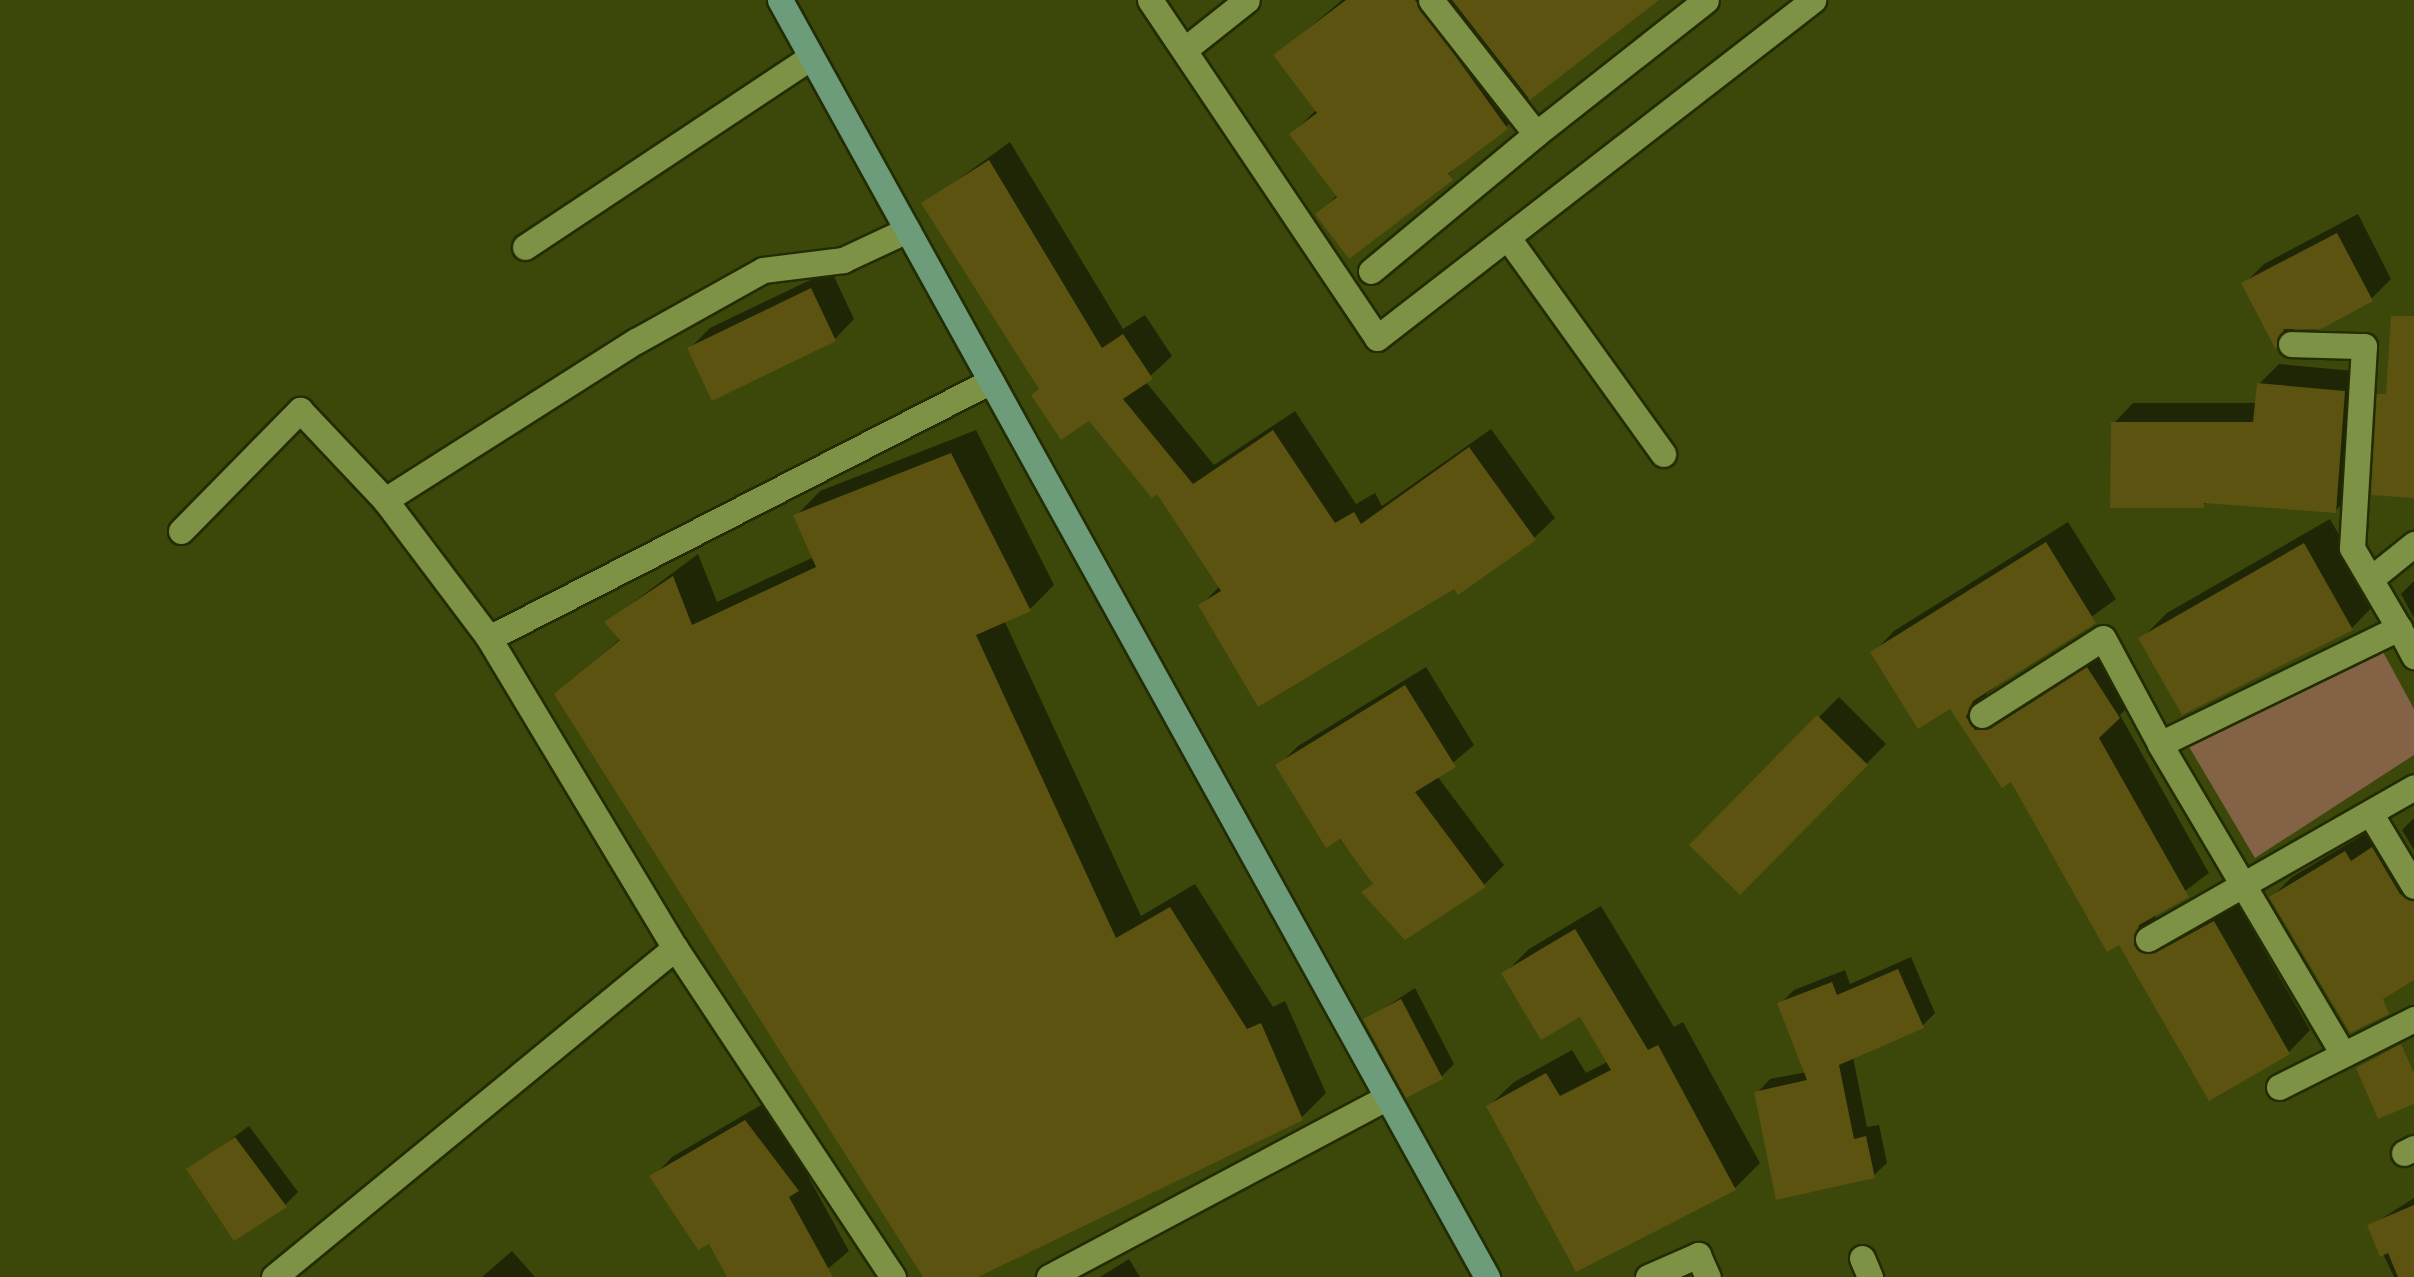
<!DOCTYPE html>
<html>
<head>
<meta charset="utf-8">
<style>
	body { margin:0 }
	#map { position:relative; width:2414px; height:1277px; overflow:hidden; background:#3b480a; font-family:"Times New Roman",serif }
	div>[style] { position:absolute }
	.green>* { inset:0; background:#846245 }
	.shadow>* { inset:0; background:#0007 }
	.building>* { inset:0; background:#5c5311 }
	.roads { filter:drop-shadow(2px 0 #232c03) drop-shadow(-2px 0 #232c03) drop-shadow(0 2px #232c03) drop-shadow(0 -2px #232c03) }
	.street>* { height:25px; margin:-12.5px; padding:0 12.5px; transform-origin:12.5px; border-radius:12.5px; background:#7e9245 }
	.secondary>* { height:25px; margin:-12.5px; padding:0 12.5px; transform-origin:12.5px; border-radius:12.5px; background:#6d9c7b }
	span { translate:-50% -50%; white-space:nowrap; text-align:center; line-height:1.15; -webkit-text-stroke:9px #313d00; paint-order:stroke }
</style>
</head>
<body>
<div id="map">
	<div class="green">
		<i style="clip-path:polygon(2382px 650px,2414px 709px,2414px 755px,2255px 858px,2185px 740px)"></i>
	</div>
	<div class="shadow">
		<i style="clip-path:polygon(1342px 0,1655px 0,1529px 98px,1506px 127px,1349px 256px,1318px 214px,1338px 194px,1292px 134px,1317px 109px,1276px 56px)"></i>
		<i style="clip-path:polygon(1010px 142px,1123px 329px,1145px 315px,1172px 356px,1145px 381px,1214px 465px,1295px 411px,1356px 504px,1375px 493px,1382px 506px,1491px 429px,1555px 518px,1534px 538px,1455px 586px,1201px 605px,1220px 586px,1157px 491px,1090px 418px,1041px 388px,924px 204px)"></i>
		<i style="clip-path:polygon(2358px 214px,2391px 279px,2371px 299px,2296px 327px,2277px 346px,2244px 284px,2264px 264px)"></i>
		<i style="clip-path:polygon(831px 270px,854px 319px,835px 339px,690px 348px,710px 328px)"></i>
		<i style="clip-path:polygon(2279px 364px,2364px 372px,2355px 491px,2335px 511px,2208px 501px,2203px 505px,2114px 423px,2133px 403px,2257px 403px,2259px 384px)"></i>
		<i style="clip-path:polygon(976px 430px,1054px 585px,1030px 609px,1004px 620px,1141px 916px,1195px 884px,1273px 1007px,1285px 1001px,1326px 1093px,1301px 1118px,973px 1277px,926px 1277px,557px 694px,621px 638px,607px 622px,698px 554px,717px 602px,814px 557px,796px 516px,820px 491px)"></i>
		<i style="clip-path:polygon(2330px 519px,2377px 602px,2352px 628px,2183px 712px,2141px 639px,2167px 613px)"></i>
		<i style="clip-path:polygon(2068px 522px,2116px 599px,1986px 694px,1998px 709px,2110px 647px,2141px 694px,2120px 715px,2209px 873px,2157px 912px,2154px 924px,2238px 905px,2310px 1030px,2289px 1052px,2120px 941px,2012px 778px,1951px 705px,1873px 653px,1894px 631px)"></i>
		<i style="clip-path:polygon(2414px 581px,2414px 618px,2401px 594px)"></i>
		<i style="clip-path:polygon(1426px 667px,1474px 745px,1437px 776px,1504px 865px,1484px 885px,1375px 882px,1278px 766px,1298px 746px)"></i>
		<i style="clip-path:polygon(1839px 697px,1886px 744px,1740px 891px,1692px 845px)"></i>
		<i style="clip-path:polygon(2414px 818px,2414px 850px,2402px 830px)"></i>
		<i style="clip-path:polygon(2366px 833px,2414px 913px,2414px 977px,2272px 897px,2292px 877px)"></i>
		<i style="clip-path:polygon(1601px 906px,1674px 1027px,1683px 1022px,1760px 1163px,1735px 1188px,1489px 1106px,1514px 1082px,1572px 1050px,1586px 1073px,1609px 1061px,1581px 1014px,1505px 973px,1529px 949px)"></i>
		<i style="clip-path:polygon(1911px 957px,1935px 1013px,1922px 1026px,1853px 1057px,1867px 1127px,1879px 1125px,1887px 1163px,1873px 1176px,1757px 1093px,1770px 1079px,1807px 1072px,1780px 1004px,1794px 990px,1845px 970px,1850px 984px)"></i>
		<i style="clip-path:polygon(1415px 988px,1454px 1064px,1441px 1077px,1366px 1020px)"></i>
		<i style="clip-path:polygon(766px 1102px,817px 1169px,809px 1178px,849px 1251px,818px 1277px,730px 1277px,710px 1241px,653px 1177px,672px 1157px)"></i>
		<i style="clip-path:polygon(249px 1126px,298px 1192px,285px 1205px,190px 1169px)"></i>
		<i style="clip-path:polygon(2414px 1198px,2414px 1277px,2394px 1277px,2370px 1226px)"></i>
		<i style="clip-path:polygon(512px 1251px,535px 1277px,482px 1277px)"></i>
		<i style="clip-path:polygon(1129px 1259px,1140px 1277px,1100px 1277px)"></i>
	</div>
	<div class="building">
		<i style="clip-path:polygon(1346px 0,1415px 0,1508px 129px,1448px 174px,1453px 180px,1349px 259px,1315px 214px,1337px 197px,1289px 134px,1317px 113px,1273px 55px)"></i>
		<i style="clip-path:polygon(1452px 0,1659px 0,1530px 100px)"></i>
		<i style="clip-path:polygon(989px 160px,1102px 348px,1123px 334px,1153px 379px,1123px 399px,1193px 484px,1273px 430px,1335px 523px,1354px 512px,1361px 524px,1469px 447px,1536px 540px,1458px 595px,1454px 589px,1258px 707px,1198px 605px,1221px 591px,1157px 494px,1152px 498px,1089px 421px,1061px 440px,1031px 395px,1039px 389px,921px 203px)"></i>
		<i style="clip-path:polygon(2337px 233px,2373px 301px,2321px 329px,2284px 329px,2276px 350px,2241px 283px)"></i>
		<i style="clip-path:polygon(811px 288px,836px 341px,712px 401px,687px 348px)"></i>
		<i style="clip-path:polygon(2391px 316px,2414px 316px,2414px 498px,2371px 495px,2377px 394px,2386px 394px)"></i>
		<i style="clip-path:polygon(2257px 383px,2345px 391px,2336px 513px,2204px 503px,2204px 508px,2110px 508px,2111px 422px,2253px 422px)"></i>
		<i style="clip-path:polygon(951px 453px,1031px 611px,976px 635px,1116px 938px,1170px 907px,1247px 1029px,1261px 1023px,1303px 1120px,978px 1277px,923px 1277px,554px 694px,620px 640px,604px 622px,673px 576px,692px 625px,816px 567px,793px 515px)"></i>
		<i style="clip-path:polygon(2046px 542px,2096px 623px,1973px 701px,1966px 717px,1975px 730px,1990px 729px,2087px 667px,2120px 718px,2099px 738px,2189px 897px,2139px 925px,2134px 946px,2155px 953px,2214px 921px,2290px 1054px,2209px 1101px,2119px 945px,2107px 952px,2011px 782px,2002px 788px,1950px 709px,1918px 729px,1870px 652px)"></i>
		<i style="clip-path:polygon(2304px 543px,2353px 630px,2182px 715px,2138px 638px)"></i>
		<i style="clip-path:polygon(1405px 685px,1456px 767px,1415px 792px,1486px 887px,1405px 940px,1361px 892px,1373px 884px,1340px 839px,1326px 848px,1275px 765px)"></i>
		<i style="clip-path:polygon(1817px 715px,1868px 765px,1740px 895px,1689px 845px)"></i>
		<i style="clip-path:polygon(2372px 847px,2400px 894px,2414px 902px,2414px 980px,2383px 999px,2389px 1014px,2350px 1033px,2269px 897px,2345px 851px,2351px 861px)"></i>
		<i style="clip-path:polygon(1575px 929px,1648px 1050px,1658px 1045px,1736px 1190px,1576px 1272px,1486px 1106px,1546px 1073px,1560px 1096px,1611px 1070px,1580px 1017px,1541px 1040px,1501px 973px)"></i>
		<i style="clip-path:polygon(1898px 969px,1924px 1028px,1839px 1065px,1854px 1139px,1866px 1136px,1875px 1178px,1776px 1200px,1754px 1092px,1807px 1080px,1777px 1003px,1832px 982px,1837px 995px)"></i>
		<i style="clip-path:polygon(1401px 999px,1443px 1079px,1406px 1098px,1363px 1019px)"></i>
		<i style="clip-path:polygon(2401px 1044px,2414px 1073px,2414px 1104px,2378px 1119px,2356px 1068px)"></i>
		<i style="clip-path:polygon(745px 1120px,799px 1191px,789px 1197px,833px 1277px,727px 1277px,709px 1244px,698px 1250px,649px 1176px)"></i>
		<i style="clip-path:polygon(235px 1137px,287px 1207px,234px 1241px,186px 1169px)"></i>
		<i style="clip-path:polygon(2414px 1205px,2414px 1277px,2398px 1277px,2388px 1253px,2380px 1257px,2367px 1225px)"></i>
	</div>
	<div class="roads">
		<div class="street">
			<i style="left:1150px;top:0;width:407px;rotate:56.1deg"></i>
			<i style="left:1377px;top:338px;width:552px;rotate:-37.78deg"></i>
			<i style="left:1184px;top:50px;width:80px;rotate:-38.4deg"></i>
			<i style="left:1536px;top:134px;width:216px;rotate:-38.2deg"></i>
			<i style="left:1508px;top:238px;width:266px;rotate:54.3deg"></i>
			<i style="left:525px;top:247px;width:343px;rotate:-33.6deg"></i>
			<i style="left:1371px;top:271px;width:214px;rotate:-39.7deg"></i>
			<i style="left:1536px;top:134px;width:170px;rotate:-128.1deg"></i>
			<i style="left:2291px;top:344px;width:73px;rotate:1.6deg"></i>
			<i style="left:2364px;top:346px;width:202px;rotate:93.4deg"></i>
			<i style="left:2352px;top:548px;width:93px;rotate:59.6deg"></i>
			<i style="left:385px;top:500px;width:297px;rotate:-32.4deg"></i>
			<i style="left:636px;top:341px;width:145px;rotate:-29.2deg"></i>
			<i style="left:763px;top:270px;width:81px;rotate:-7.1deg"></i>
			<i style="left:843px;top:260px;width:71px;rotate:-25.1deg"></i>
			<i style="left:181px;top:531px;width:170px;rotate:-45.5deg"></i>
			<i style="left:300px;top:410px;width:124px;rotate:46.6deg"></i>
			<i style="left:385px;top:500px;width:173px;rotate:53deg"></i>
			<i style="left:2373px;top:577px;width:53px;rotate:-38.8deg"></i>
			<i style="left:1982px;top:715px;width:143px;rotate:-32.5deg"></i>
			<i style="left:2103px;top:638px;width:120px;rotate:61.7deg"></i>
			<i style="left:2370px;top:813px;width:85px;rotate:58.9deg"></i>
			<i style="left:2148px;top:939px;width:306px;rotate:-29.7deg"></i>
			<i style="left:2343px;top:1054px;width:360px;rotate:-120.6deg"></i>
			<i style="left:2160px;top:744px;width:266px;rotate:-25.9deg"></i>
			<i style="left:2399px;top:628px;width:32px;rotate:62deg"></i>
			<i style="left:2279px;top:1087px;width:151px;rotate:-26.7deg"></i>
			<i style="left:2404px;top:1153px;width:11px;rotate:-27deg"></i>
			<i style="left:1862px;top:1258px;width:21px;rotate:67deg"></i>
			<i style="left:274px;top:1277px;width:519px;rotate:-39.37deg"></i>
			<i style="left:893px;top:1277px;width:395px;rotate:-123.5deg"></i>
			<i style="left:675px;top:948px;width:362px;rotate:-121deg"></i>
			<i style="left:489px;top:638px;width:564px;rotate:-27.11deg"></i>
			<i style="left:1049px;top:1277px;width:383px;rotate:-28deg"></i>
			<i style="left:1648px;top:1277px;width:55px;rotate:-23.7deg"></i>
			<i style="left:1698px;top:1255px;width:24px;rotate:66deg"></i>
		</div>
		<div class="secondary">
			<i style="left:780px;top:0;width:1460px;rotate:61.03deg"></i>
		</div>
	</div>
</div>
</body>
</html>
